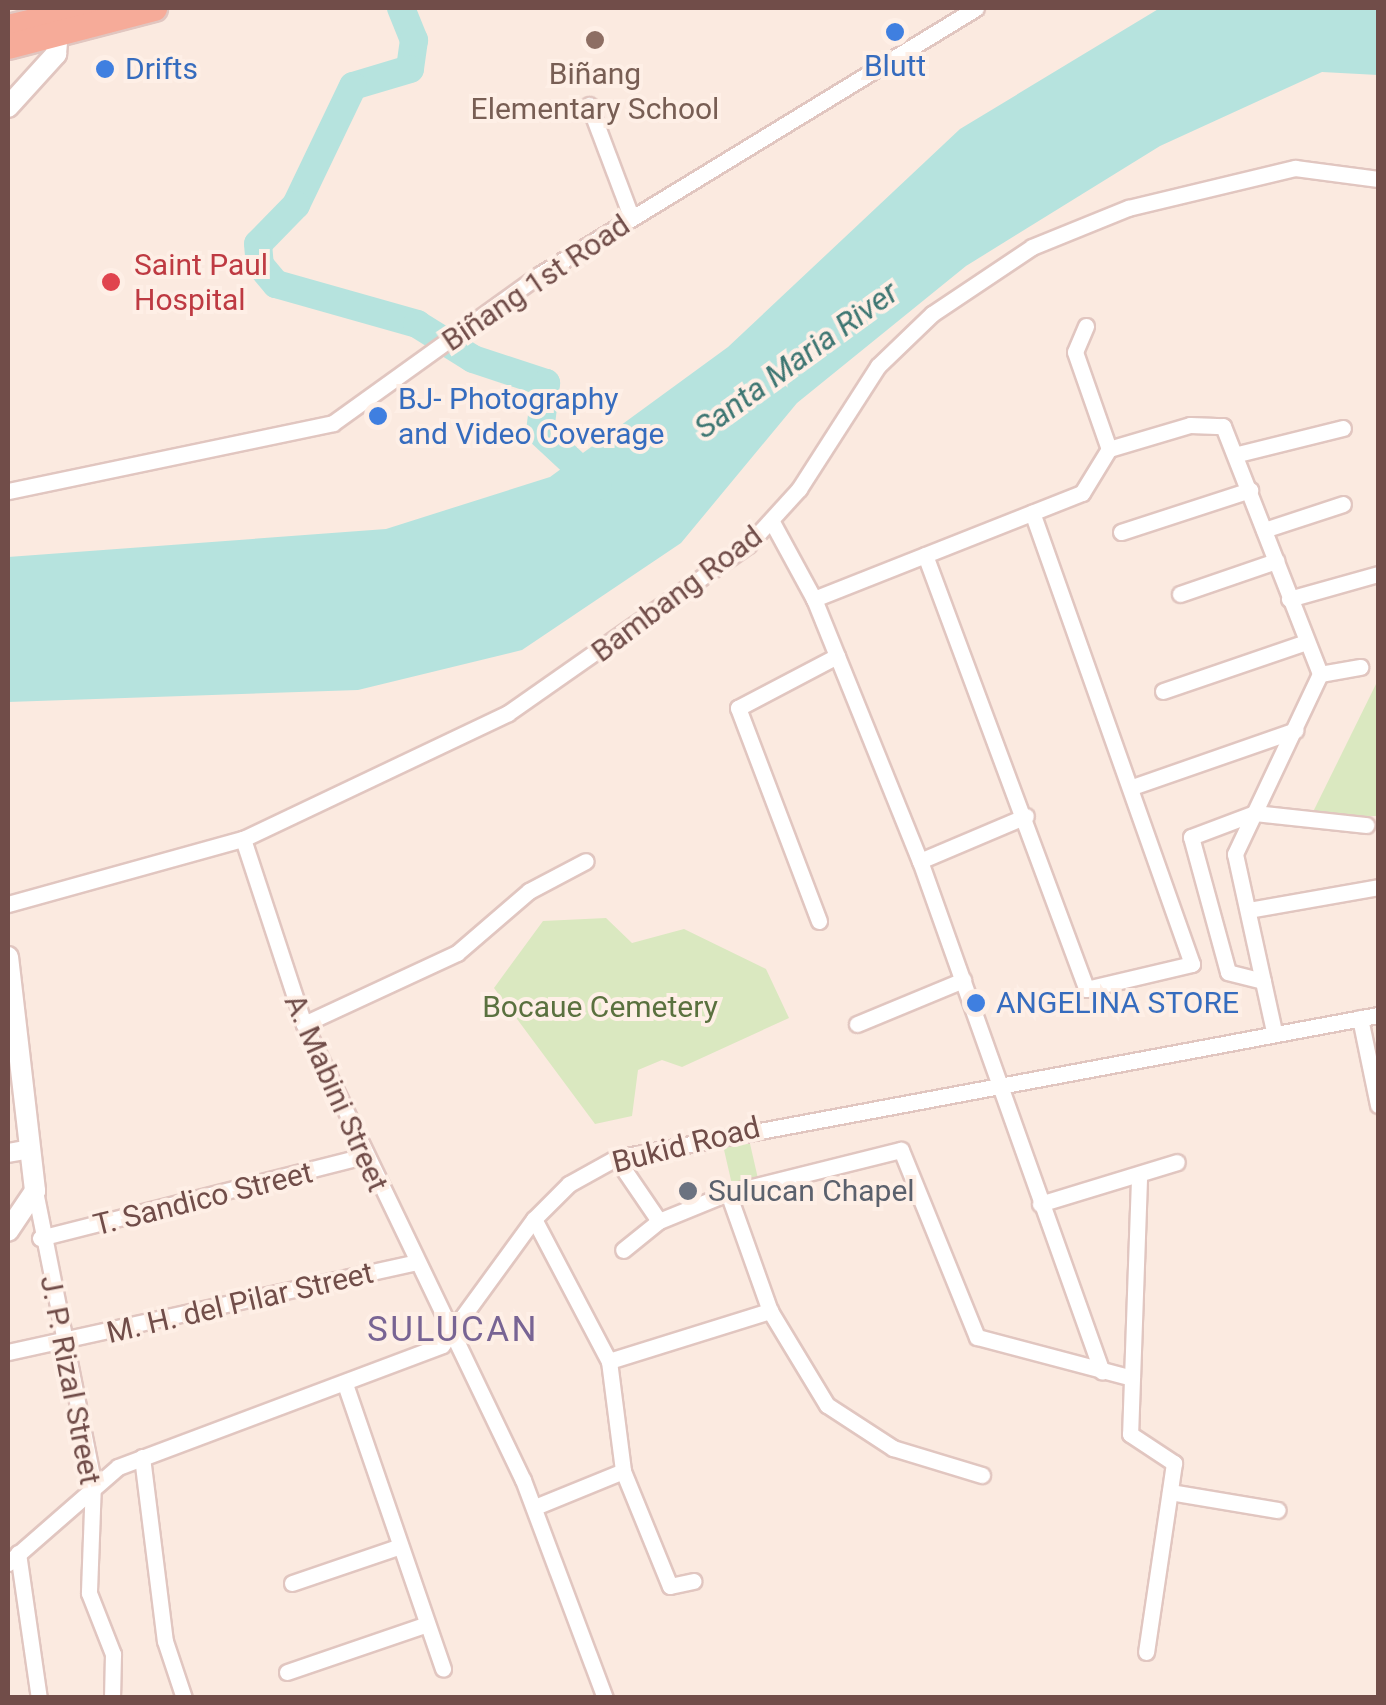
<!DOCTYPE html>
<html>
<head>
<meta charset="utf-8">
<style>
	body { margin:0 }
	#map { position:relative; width:1386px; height:1705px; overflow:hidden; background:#fbeae0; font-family:Roboto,sans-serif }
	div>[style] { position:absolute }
	.green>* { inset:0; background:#dae8c0 }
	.water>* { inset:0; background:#b6e3de }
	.river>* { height:28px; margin:-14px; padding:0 14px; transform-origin:14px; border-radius:14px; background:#b6e3de }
	.roads { filter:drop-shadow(2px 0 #e1c6c0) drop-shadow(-2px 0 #e1c6c0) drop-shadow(0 2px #e1c6c0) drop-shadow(0 -2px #e1c6c0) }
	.minor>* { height:15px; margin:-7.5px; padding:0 7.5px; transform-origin:7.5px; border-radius:7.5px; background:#fff }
	.tertiary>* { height:18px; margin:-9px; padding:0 9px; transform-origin:9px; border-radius:9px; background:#fff }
	.secondary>* { height:20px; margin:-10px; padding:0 10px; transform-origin:10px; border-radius:10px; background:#fff }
	.trunk>* { height:25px; margin:-12.5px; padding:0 12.5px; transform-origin:12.5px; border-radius:12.5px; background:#f6ab99 }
	.dots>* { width:28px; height:28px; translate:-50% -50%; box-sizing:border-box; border:5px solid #feefe6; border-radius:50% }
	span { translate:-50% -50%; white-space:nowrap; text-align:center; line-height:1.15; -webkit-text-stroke:8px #feefe6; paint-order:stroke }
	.shop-label { font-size:30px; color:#366cbe }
	.left { translate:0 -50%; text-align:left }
	.education-label { font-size:30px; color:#785e54 }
	.health-label { font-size:30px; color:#be3a42 }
	.street-label { font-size:30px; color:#714d49 }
	.park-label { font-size:30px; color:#5a713f }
	.worship-label { font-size:30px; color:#5b616d }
	.water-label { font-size:32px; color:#3d7672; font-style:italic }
	.quarter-label { font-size:35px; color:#786494; letter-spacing:2.5px }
	.frame { position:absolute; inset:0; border:10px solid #714d49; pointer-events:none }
</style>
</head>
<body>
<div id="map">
	<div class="green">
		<i style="clip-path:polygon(1378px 680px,1378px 816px,1311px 816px)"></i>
		<i style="clip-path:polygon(606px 918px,632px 943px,684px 929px,766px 969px,789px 1018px,682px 1067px,662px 1060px,638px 1070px,632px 1116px,595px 1124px,494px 988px,543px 921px)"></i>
		<i style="clip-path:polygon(748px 1135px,759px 1183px,733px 1189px,722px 1141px)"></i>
	</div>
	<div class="water">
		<i style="clip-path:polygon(1160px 8px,1378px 8px,1378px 75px,1322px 72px,1160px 146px,966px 266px,797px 403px,681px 543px,522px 650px,358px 690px,8px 702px,8px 557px,386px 529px,550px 477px,728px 347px,960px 129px)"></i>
	</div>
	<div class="river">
		<i style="left:401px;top:8px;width:35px;rotate:68deg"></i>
		<i style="left:414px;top:40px;width:29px;rotate:98deg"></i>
		<i style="left:410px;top:69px;width:59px;rotate:163.4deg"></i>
		<i style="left:353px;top:86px;width:132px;rotate:115.6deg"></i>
		<i style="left:296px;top:205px;width:54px;rotate:134.3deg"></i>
		<i style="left:258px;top:244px;width:21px;rotate:85deg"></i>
		<i style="left:260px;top:265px;width:25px;rotate:50deg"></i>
		<i style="left:276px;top:284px;width:147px;rotate:15.8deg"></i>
		<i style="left:417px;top:324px;width:66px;rotate:32deg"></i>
		<i style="left:473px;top:359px;width:77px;rotate:18.2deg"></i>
		<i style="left:546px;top:383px;width:49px;rotate:97deg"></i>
		<i style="left:540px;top:432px;width:79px;rotate:43deg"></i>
	</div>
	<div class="roads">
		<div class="minor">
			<i style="left:589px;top:105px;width:119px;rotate:69.3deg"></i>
			<i style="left:1086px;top:326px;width:28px;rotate:113deg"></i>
			<i style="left:1075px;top:352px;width:103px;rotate:70.7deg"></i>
			<i style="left:1238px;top:454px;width:108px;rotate:-13.9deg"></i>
			<i style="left:8px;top:491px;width:332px;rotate:-11.8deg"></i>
			<i style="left:333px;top:423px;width:254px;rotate:-35.7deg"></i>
			<i style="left:539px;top:275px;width:512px;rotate:-31.42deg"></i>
			<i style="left:772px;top:522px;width:88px;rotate:61.4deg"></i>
			<i style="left:814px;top:599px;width:283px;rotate:68deg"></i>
			<i style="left:920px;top:861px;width:542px;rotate:70.4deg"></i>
			<i style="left:1264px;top:530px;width:83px;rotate:-18.2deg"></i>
			<i style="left:1121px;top:532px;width:136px;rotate:-18deg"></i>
			<i style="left:925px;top:555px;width:463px;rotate:69.6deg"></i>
			<i style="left:1086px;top:989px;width:109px;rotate:-13.3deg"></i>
			<i style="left:1192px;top:964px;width:479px;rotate:-109.5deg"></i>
			<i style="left:1180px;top:594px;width:102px;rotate:-19deg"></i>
			<i style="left:814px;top:599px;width:288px;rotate:-21.6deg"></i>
			<i style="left:1082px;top:493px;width:52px;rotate:-58.5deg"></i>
			<i style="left:1109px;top:449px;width:84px;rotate:-16.5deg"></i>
			<i style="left:1190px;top:425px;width:33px;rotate:2deg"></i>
			<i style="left:1223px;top:426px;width:266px;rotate:68.6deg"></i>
			<i style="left:1320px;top:674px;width:199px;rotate:115.3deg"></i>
			<i style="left:1235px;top:854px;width:182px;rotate:77.6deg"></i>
			<i style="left:1289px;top:599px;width:92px;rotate:-15.7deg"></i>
			<i style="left:1320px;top:674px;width:41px;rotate:-9.9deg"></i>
			<i style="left:1163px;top:691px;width:151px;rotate:-18.9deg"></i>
			<i style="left:1135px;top:786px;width:170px;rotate:-19.2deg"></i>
			<i style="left:243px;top:839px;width:195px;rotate:71.8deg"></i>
			<i style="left:304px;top:1024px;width:506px;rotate:64.35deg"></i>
			<i style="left:523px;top:1480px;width:233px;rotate:69.4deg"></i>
			<i style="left:920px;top:861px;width:115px;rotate:-23deg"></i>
			<i style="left:8px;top:904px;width:244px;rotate:-15.5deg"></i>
			<i style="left:243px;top:839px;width:293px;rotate:-25.4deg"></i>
			<i style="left:508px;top:713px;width:293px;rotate:-35deg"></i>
			<i style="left:748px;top:545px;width:76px;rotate:-47.7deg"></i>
			<i style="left:799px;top:489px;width:146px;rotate:-57.3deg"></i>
			<i style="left:878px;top:366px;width:75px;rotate:-43.9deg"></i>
			<i style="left:932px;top:314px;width:120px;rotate:-33.8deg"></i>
			<i style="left:1032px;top:247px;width:104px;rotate:-22.1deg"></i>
			<i style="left:1128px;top:208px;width:172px;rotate:-13.5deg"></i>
			<i style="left:1295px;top:168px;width:84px;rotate:7.5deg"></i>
			<i style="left:1248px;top:910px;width:132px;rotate:-10deg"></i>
			<i style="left:819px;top:921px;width:228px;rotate:-110.8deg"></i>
			<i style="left:738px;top:708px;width:112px;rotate:-27.7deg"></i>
			<i style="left:1263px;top:981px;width:36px;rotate:-166deg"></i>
			<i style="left:1228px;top:972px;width:140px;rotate:-105.3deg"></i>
			<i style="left:1191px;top:837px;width:68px;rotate:-20.6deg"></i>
			<i style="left:1255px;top:813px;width:112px;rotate:6.2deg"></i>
			<i style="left:1360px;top:1018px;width:89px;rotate:78.3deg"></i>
			<i style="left:304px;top:1024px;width:169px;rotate:-24.9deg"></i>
			<i style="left:457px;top:953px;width:95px;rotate:-40.7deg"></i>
			<i style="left:529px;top:891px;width:64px;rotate:-27.8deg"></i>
			<i style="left:857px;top:1024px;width:115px;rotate:-22.5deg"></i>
			<i style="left:616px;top:1158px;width:76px;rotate:55.7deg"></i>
			<i style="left:659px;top:1221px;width:46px;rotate:141.1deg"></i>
			<i style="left:1139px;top:1179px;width:255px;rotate:92deg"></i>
			<i style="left:1130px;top:1434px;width:53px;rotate:33.4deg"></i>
			<i style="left:1174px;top:1463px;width:191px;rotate:98.4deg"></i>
			<i style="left:35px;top:1191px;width:297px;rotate:78.7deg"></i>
			<i style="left:93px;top:1482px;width:111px;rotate:92.1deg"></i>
			<i style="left:89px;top:1593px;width:66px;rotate:68.5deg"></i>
			<i style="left:113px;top:1654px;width:44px;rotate:91.3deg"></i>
			<i style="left:728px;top:1193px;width:125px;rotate:70.4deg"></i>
			<i style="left:770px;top:1311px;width:110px;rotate:58.8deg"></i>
			<i style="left:827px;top:1405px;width:79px;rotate:33.1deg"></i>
			<i style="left:893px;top:1448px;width:93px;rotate:16.9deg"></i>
			<i style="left:1040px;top:1204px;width:143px;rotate:-17deg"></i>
			<i style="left:534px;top:1219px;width:161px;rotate:62.2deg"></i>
			<i style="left:609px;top:1361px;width:111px;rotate:82.7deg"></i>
			<i style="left:659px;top:1221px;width:74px;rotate:-22.1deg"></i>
			<i style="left:728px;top:1193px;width:178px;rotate:-14deg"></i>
			<i style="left:901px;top:1150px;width:202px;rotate:67.9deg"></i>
			<i style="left:977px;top:1337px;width:160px;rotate:14.8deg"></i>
			<i style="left:40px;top:1238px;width:334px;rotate:-14.2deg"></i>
			<i style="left:8px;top:1352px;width:415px;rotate:-12.4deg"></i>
			<i style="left:609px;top:1361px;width:169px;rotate:-17.3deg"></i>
			<i style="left:345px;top:1384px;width:301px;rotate:71deg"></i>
			<i style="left:142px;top:1457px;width:185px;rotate:82.9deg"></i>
			<i style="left:165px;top:1641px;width:60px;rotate:71.6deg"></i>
			<i style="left:1170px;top:1492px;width:109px;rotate:9.5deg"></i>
			<i style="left:535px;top:1507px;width:95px;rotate:-22.2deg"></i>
			<i style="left:623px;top:1471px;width:124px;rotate:67.8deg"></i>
			<i style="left:670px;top:1586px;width:24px;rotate:-12deg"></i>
			<i style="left:18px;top:1553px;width:147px;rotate:81.8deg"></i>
			<i style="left:8px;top:1563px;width:146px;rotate:-41.1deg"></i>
			<i style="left:118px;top:1467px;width:346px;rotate:-20.6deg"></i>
			<i style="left:442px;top:1345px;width:156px;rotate:-53.9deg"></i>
			<i style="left:534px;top:1219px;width:49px;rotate:-45deg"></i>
			<i style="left:569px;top:1184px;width:54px;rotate:-29deg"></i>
			<i style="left:616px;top:1158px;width:775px;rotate:-10.63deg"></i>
			<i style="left:292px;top:1583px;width:112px;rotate:-18.8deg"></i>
			<i style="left:287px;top:1672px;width:148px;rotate:-18.9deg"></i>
		</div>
		<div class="tertiary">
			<i style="left:8px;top:1153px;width:22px;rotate:-10deg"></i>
		</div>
		<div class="secondary">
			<i style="left:8px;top:107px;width:72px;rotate:-47.8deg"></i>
			<i style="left:56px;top:54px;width:35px;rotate:-85deg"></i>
			<i style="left:8px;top:957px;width:236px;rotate:83.4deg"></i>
			<i style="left:35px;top:1191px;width:48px;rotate:124deg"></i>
		</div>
		<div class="trunk">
			<i style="left:8px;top:27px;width:81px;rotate:-13.5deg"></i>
			<i style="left:8px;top:46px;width:151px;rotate:-14.6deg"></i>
		</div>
	</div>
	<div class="dots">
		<i style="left:895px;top:32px;background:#3f7fe0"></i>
		<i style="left:595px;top:40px;background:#8d6e63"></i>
		<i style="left:105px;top:69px;background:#3f7fe0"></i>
		<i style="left:111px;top:282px;background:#e0444e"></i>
		<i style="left:378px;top:416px;background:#3f7fe0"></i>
		<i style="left:976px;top:1003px;background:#3f7fe0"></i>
		<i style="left:688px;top:1191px;background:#6b7280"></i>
	</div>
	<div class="shop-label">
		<span style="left:895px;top:66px">Blutt</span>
		<span class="left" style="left:125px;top:69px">Drifts</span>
		<span class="left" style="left:398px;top:416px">BJ- Photography<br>and Video Coverage</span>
		<span class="left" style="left:996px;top:1003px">ANGELINA STORE</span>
	</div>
	<div class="education-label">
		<span style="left:595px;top:91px">Biñang<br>Elementary School</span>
	</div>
	<div class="health-label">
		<span class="left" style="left:134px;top:282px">Saint Paul<br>Hospital</span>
	</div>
	<div class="street-label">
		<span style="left:536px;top:283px;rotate:-34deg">Biñang 1st Road</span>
		<span style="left:677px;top:594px;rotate:-37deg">Bambang Road</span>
		<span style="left:336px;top:1093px;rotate:66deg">A. Mabini Street</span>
		<span style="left:686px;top:1145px;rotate:-14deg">Bukid Road</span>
		<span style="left:203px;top:1199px;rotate:-14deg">T. Sandico Street</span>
		<span style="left:240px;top:1303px;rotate:-13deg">M. H. del Pilar Street</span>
		<span style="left:70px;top:1380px;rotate:79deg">J. P. Rizal Street</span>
	</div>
	<div class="park-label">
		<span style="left:600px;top:1007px">Bocaue Cemetery</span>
	</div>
	<div class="worship-label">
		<span class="left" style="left:708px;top:1191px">Sulucan Chapel</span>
	</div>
	<div class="water-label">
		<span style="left:796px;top:360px;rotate:-36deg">Santa Maria River</span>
	</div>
	<div class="quarter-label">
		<span style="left:453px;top:1330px">SULUCAN</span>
	</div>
	<div class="frame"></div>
</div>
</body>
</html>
